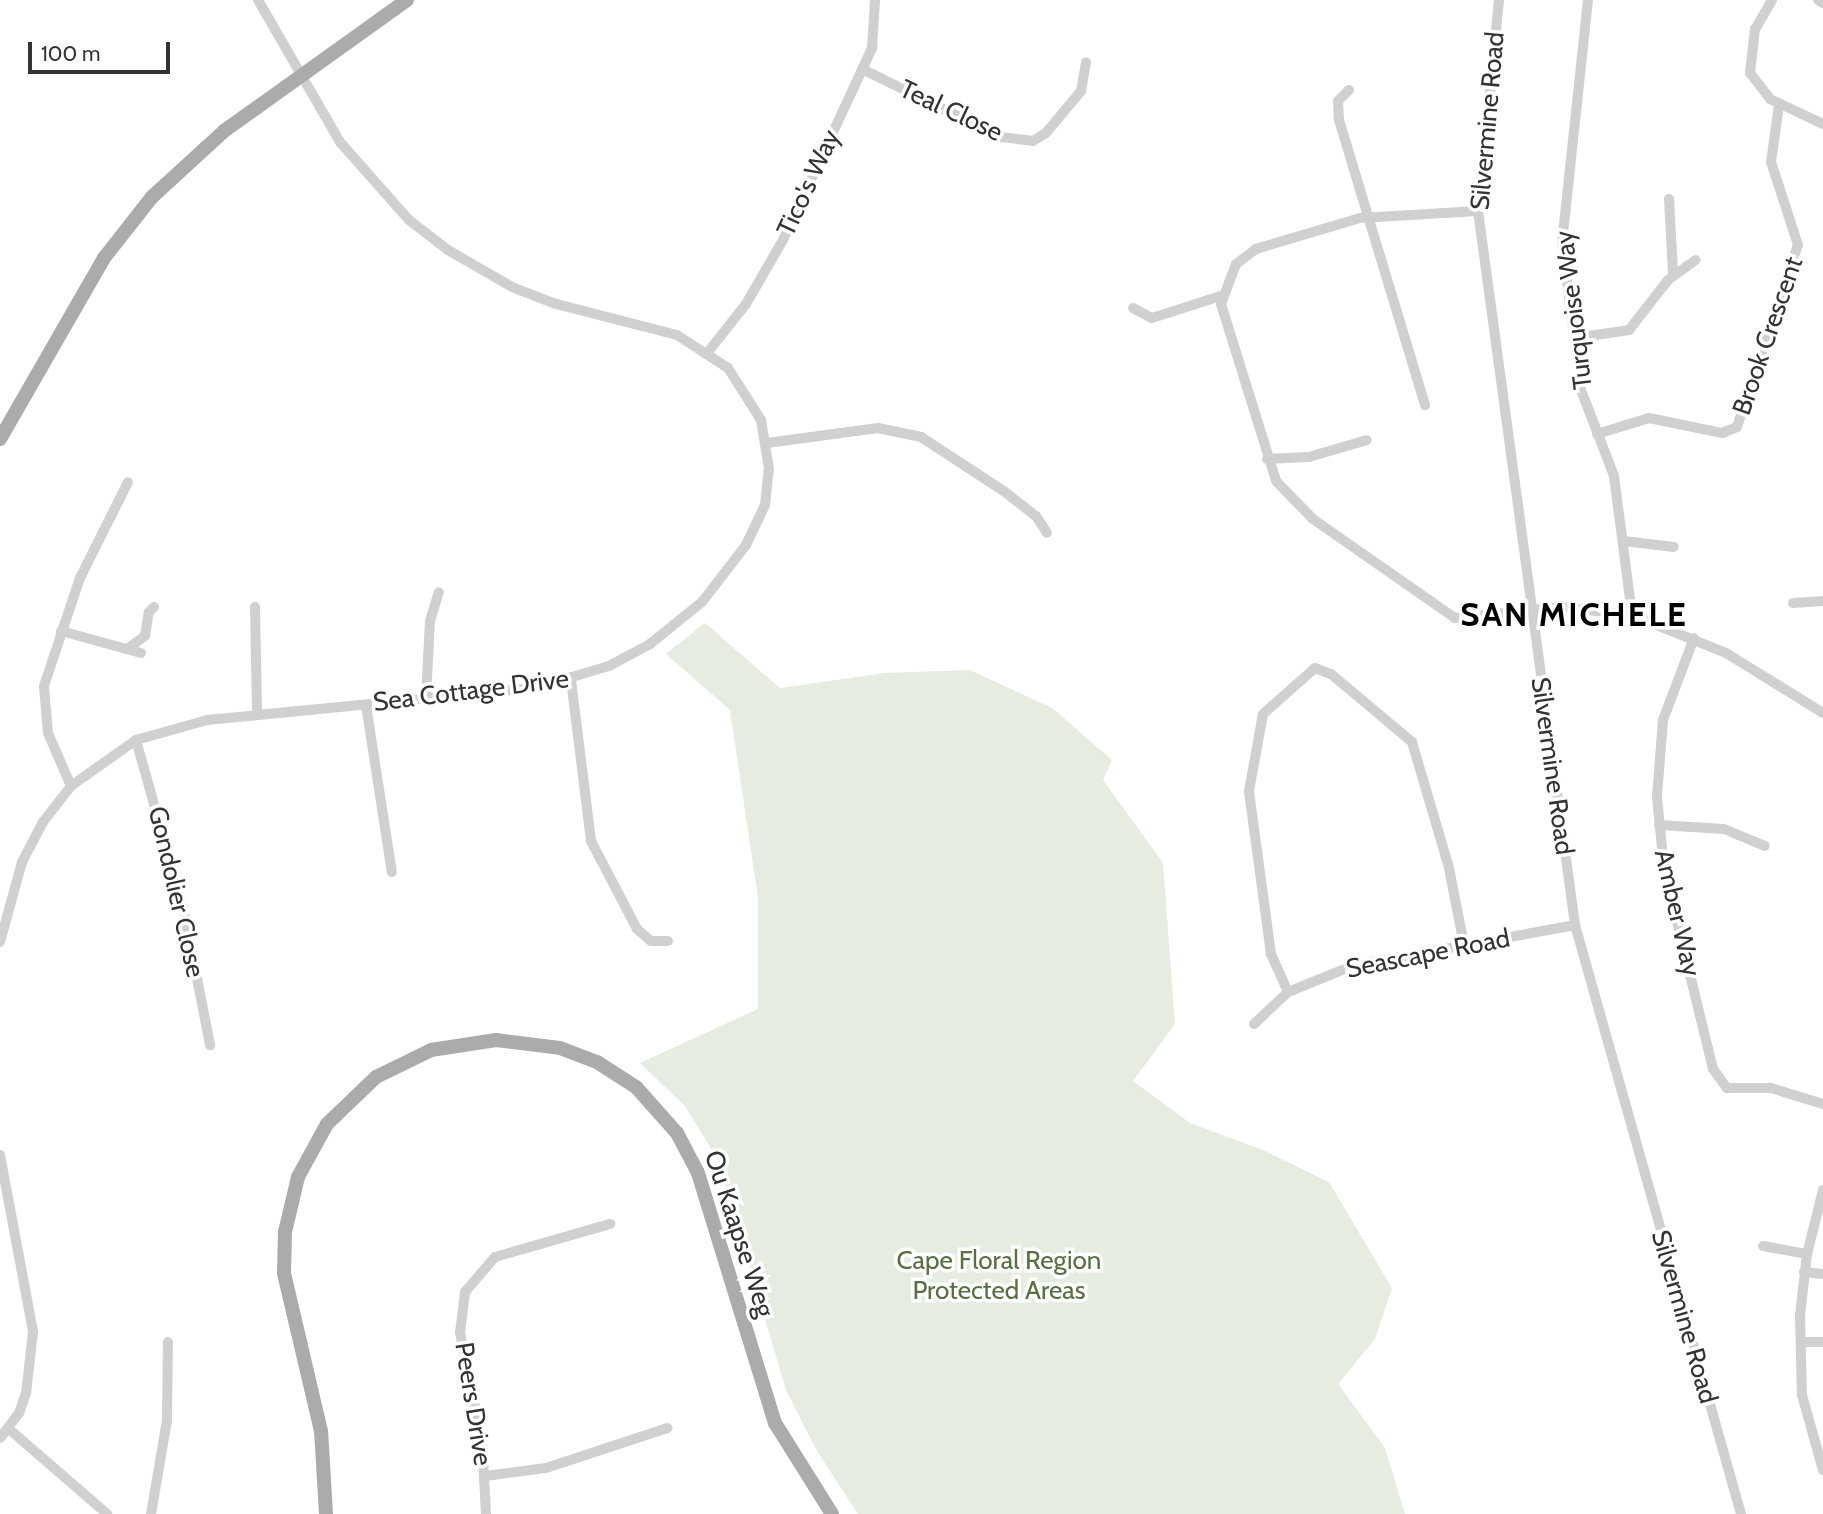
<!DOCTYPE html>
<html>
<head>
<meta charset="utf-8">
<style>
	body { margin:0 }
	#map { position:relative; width:1823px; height:1514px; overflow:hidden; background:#fff; font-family:Cabin,sans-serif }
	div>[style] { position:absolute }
	.green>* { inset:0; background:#e6ecdf }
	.minor>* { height:10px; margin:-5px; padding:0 5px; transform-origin:5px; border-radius:5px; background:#d0d0d0 }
	.major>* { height:14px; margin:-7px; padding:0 7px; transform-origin:7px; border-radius:7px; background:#ababab }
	span { translate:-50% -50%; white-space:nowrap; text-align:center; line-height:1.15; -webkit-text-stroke:7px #fff; paint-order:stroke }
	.street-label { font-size:26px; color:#333 }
	.park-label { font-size:26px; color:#56703f }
	.district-label { font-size:33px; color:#000; font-weight:700; letter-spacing:2px }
	.scale { position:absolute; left:28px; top:42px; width:142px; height:32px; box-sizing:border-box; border:4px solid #333; border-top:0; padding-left:9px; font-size:21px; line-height:24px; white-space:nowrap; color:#333; -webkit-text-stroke:5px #fff; paint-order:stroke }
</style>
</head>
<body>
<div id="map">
	<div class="green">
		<i style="clip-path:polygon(705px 623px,780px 688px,885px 673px,970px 670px,1052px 708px,1112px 760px,1103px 780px,1163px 863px,1175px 1024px,1133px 1081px,1190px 1123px,1263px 1150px,1329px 1182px,1392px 1288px,1375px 1339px,1338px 1384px,1385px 1448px,1405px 1514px,858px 1514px,817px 1451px,786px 1390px,718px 1160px,685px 1106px,640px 1063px,758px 1009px,758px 898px,730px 710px,666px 654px)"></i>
	</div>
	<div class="minor">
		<i style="left:1499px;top:0;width:212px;rotate:95.7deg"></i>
		<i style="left:1478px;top:211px;width:721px;rotate:82.26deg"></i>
		<i style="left:1575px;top:925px;width:612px;rotate:74.26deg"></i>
		<i style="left:1588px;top:0;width:243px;rotate:96.1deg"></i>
		<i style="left:1562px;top:242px;width:149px;rotate:82.7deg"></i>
		<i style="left:1581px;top:390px;width:92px;rotate:69deg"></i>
		<i style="left:1614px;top:476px;width:140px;rotate:82.6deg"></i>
		<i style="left:1772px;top:0;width:34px;rotate:120deg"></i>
		<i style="left:1755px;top:29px;width:44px;rotate:96.5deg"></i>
		<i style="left:1750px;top:73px;width:33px;rotate:52deg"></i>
		<i style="left:1770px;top:99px;width:59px;rotate:25.3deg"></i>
		<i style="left:1818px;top:0;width:6px;rotate:31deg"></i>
		<i style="left:862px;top:69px;width:155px;rotate:26.1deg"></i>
		<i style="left:1001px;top:137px;width:32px;rotate:7deg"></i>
		<i style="left:1033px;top:141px;width:15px;rotate:-32deg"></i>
		<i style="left:1046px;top:133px;width:55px;rotate:-50.2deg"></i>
		<i style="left:1081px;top:91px;width:29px;rotate:-80deg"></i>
		<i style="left:1349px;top:90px;width:16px;rotate:135deg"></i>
		<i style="left:1338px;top:101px;width:19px;rotate:87deg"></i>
		<i style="left:1339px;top:120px;width:298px;rotate:73.2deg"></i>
		<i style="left:1669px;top:199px;width:75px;rotate:86.9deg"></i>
		<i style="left:1478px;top:211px;width:118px;rotate:176.6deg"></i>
		<i style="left:1360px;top:218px;width:109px;rotate:163.4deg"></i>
		<i style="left:1256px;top:249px;width:25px;rotate:143deg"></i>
		<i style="left:1236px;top:264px;width:43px;rotate:110.6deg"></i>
		<i style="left:1221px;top:304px;width:185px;rotate:72.7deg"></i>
		<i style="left:1276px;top:481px;width:53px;rotate:45.8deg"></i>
		<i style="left:1313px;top:519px;width:173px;rotate:34.9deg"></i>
		<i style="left:1455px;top:618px;width:107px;rotate:-5.9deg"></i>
		<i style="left:1561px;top:607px;width:71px;rotate:6.4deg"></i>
		<i style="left:1632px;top:615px;width:101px;rotate:22deg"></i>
		<i style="left:1726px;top:653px;width:114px;rotate:31.7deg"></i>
		<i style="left:1133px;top:308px;width:21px;rotate:28deg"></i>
		<i style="left:1152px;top:318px;width:72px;rotate:-17.7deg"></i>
		<i style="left:1575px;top:338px;width:55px;rotate:-8.4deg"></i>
		<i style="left:1629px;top:330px;width:63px;rotate:-52deg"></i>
		<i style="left:1668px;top:280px;width:34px;rotate:-36deg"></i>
		<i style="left:708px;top:352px;width:61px;rotate:-51.6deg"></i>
		<i style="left:746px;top:304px;width:74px;rotate:-60deg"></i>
		<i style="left:783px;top:240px;width:212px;rotate:-65.1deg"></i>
		<i style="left:872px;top:48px;width:48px;rotate:-86.4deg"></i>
		<i style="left:1597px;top:434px;width:54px;rotate:-17.1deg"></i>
		<i style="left:1649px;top:418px;width:75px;rotate:11.6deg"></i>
		<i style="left:1722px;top:433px;width:16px;rotate:-22deg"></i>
		<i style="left:1737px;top:427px;width:192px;rotate:-71.5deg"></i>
		<i style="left:1798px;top:245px;width:87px;rotate:-108deg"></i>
		<i style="left:1771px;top:162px;width:58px;rotate:-82deg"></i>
		<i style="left:767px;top:443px;width:112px;rotate:-7.7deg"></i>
		<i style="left:878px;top:428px;width:44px;rotate:11.8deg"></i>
		<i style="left:921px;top:437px;width:100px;rotate:33.2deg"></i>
		<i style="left:1005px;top:492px;width:39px;rotate:38deg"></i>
		<i style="left:1036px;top:516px;width:20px;rotate:57deg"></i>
		<i style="left:1267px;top:459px;width:42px;rotate:-2.7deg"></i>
		<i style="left:1309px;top:457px;width:60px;rotate:-16.3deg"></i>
		<i style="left:1624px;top:541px;width:50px;rotate:6.8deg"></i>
		<i style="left:1793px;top:603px;width:30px;rotate:-4deg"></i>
		<i style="left:255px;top:607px;width:107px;rotate:88.9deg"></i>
		<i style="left:61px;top:631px;width:83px;rotate:15.4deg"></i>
		<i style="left:1694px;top:638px;width:88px;rotate:110.7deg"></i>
		<i style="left:1663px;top:720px;width:77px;rotate:94.5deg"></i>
		<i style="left:1657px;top:797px;width:71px;rotate:84.4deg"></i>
		<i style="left:1664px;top:868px;width:207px;rotate:76.3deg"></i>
		<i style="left:1713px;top:1069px;width:24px;rotate:54deg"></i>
		<i style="left:1727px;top:1088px;width:44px"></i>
		<i style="left:1771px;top:1088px;width:54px;rotate:17.1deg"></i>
		<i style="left:127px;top:649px;width:22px;rotate:-36deg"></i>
		<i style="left:145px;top:636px;width:24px;rotate:-81deg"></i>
		<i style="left:149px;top:612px;width:7px;rotate:-45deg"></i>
		<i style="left:571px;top:680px;width:162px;rotate:82.9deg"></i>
		<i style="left:591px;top:841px;width:99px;rotate:62.4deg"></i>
		<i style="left:637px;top:929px;width:18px;rotate:41deg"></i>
		<i style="left:651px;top:941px;width:17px"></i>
		<i style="left:426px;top:699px;width:78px;rotate:-87.1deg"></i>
		<i style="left:430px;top:621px;width:30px;rotate:-73deg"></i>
		<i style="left:366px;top:705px;width:169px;rotate:81.2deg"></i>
		<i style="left:136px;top:740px;width:173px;rotate:74.3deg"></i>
		<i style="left:183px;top:907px;width:141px;rotate:78.9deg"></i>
		<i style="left:71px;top:786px;width:58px;rotate:-113.5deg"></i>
		<i style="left:48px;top:733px;width:47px;rotate:-94.9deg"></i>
		<i style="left:44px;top:686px;width:114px;rotate:-71.6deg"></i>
		<i style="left:80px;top:578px;width:107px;rotate:-63.4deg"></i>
		<i style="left:1659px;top:825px;width:65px;rotate:3.5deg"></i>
		<i style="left:1724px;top:829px;width:44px;rotate:22.5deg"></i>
		<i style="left:0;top:942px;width:83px;rotate:-74.6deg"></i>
		<i style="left:22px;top:862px;width:45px;rotate:-62.3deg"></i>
		<i style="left:43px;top:822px;width:46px;rotate:-52.1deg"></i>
		<i style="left:71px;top:786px;width:80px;rotate:-35.3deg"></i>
		<i style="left:136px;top:740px;width:74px;rotate:-15.7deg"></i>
		<i style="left:207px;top:720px;width:330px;rotate:-5.6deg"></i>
		<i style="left:535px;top:688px;width:77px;rotate:-16.6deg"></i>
		<i style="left:609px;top:666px;width:47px;rotate:-28.2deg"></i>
		<i style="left:650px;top:644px;width:67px;rotate:-38.9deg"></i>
		<i style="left:702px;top:602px;width:72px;rotate:-52.3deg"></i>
		<i style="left:746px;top:545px;width:44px;rotate:-64.6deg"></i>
		<i style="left:765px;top:505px;width:36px;rotate:-84deg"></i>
		<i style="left:769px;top:469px;width:50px;rotate:-99.3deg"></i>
		<i style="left:761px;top:420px;width:62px;rotate:-122.4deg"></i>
		<i style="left:728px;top:368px;width:61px;rotate:-147.1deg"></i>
		<i style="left:677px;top:335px;width:125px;rotate:-165.6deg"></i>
		<i style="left:556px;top:304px;width:45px;rotate:-159.1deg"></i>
		<i style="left:514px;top:288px;width:76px;rotate:-150.1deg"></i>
		<i style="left:448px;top:250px;width:49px;rotate:-142.4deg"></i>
		<i style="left:409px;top:220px;width:104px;rotate:-131.5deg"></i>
		<i style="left:340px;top:142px;width:164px;rotate:-120deg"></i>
		<i style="left:1288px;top:992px;width:42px;rotate:-114.1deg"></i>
		<i style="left:1271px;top:954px;width:164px;rotate:-97.7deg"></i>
		<i style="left:1249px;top:791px;width:78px;rotate:-79.7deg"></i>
		<i style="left:1263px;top:714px;width:69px;rotate:-41.5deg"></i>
		<i style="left:1315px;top:668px;width:17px;rotate:21deg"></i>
		<i style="left:1331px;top:674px;width:106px;rotate:40deg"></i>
		<i style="left:1412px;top:742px;width:131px;rotate:73.6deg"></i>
		<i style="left:1449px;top:868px;width:78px;rotate:79deg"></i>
		<i style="left:1254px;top:1024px;width:47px;rotate:-43.3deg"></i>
		<i style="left:1288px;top:992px;width:69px;rotate:-22.1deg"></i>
		<i style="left:1352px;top:966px;width:227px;rotate:-10.4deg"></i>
		<i style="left:0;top:1155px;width:180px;rotate:79.4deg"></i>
		<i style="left:33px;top:1332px;width:61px;rotate:96.5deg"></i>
		<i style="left:26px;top:1393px;width:21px;rotate:109deg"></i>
		<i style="left:19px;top:1413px;width:31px;rotate:127deg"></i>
		<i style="left:1823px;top:1190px;width:66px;rotate:104deg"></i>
		<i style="left:1807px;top:1254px;width:61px;rotate:96.5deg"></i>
		<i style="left:1800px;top:1315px;width:80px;rotate:88.6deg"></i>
		<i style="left:1802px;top:1395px;width:78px;rotate:74.4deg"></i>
		<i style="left:1763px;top:1246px;width:45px;rotate:10.3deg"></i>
		<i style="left:1804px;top:1272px;width:19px;rotate:6deg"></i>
		<i style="left:1802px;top:1342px;width:21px"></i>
		<i style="left:9px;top:1429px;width:130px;rotate:40.9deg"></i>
		<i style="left:485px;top:1476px;width:62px;rotate:-7.5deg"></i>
		<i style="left:546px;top:1468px;width:128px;rotate:-18.2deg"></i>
		<i style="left:151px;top:1514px;width:95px;rotate:-80.3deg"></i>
		<i style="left:167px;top:1420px;width:78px;rotate:-89.3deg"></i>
		<i style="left:486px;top:1514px;width:75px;rotate:-93.1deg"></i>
		<i style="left:482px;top:1439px;width:108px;rotate:-101.7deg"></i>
		<i style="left:460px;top:1333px;width:41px;rotate:-83deg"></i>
		<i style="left:465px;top:1292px;width:46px;rotate:-49.4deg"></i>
		<i style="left:495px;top:1257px;width:120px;rotate:-16deg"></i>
	</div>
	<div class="major">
		<i style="left:0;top:439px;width:209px;rotate:-60.1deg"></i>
		<i style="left:104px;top:258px;width:78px;rotate:-51.8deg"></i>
		<i style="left:152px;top:197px;width:98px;rotate:-42.5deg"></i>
		<i style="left:224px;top:131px;width:225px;rotate:-35.6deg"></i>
		<i style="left:326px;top:1514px;width:83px;rotate:-93.4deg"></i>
		<i style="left:321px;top:1431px;width:162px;rotate:-103.2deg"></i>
		<i style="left:284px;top:1273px;width:41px;rotate:-88.6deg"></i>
		<i style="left:285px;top:1232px;width:57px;rotate:-76.7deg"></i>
		<i style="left:298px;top:1177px;width:60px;rotate:-61.3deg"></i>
		<i style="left:327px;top:1124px;width:68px;rotate:-43.8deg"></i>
		<i style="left:376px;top:1077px;width:61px;rotate:-26.1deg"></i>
		<i style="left:431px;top:1050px;width:66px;rotate:-8.7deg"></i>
		<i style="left:496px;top:1040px;width:64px;rotate:7.1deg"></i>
		<i style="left:560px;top:1048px;width:40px;rotate:21deg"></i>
		<i style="left:597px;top:1062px;width:46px;rotate:32.7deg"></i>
		<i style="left:636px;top:1087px;width:62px;rotate:48.3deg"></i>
		<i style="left:677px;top:1133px;width:45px;rotate:62.3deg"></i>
		<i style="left:698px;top:1173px;width:262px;rotate:72.9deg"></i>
		<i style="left:775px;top:1423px;width:107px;rotate:57.9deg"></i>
	</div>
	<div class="street-label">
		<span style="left:951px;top:111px;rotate:25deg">Teal Close</span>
		<span style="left:1488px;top:121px;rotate:-85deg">Silvermine Road</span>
		<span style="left:809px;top:183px;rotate:-65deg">Tico's Way</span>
		<span style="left:1574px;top:310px;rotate:-97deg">Turquoise Way</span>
		<span style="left:1768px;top:336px;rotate:-71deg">Brook Crescent</span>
		<span style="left:471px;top:691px;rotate:-7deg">Sea Cottage Drive</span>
		<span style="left:1552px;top:766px;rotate:82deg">Silvermine Road</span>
		<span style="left:176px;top:892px;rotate:77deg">Gondolier Close</span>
		<span style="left:1677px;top:913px;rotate:77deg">Amber Way</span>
		<span style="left:1428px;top:954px;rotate:-11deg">Seascape Road</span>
		<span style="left:739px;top:1234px;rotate:72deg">Ou Kaapse Weg</span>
		<span style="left:1684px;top:1317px;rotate:74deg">Silvermine Road</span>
		<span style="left:473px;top:1404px;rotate:81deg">Peers Drive</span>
	</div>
	<div class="park-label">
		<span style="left:999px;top:1276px">Cape Floral Region<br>Protected Areas</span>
	</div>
	<div class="district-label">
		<span style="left:1574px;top:615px">SAN MICHELE</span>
	</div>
	<div class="scale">100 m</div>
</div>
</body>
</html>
